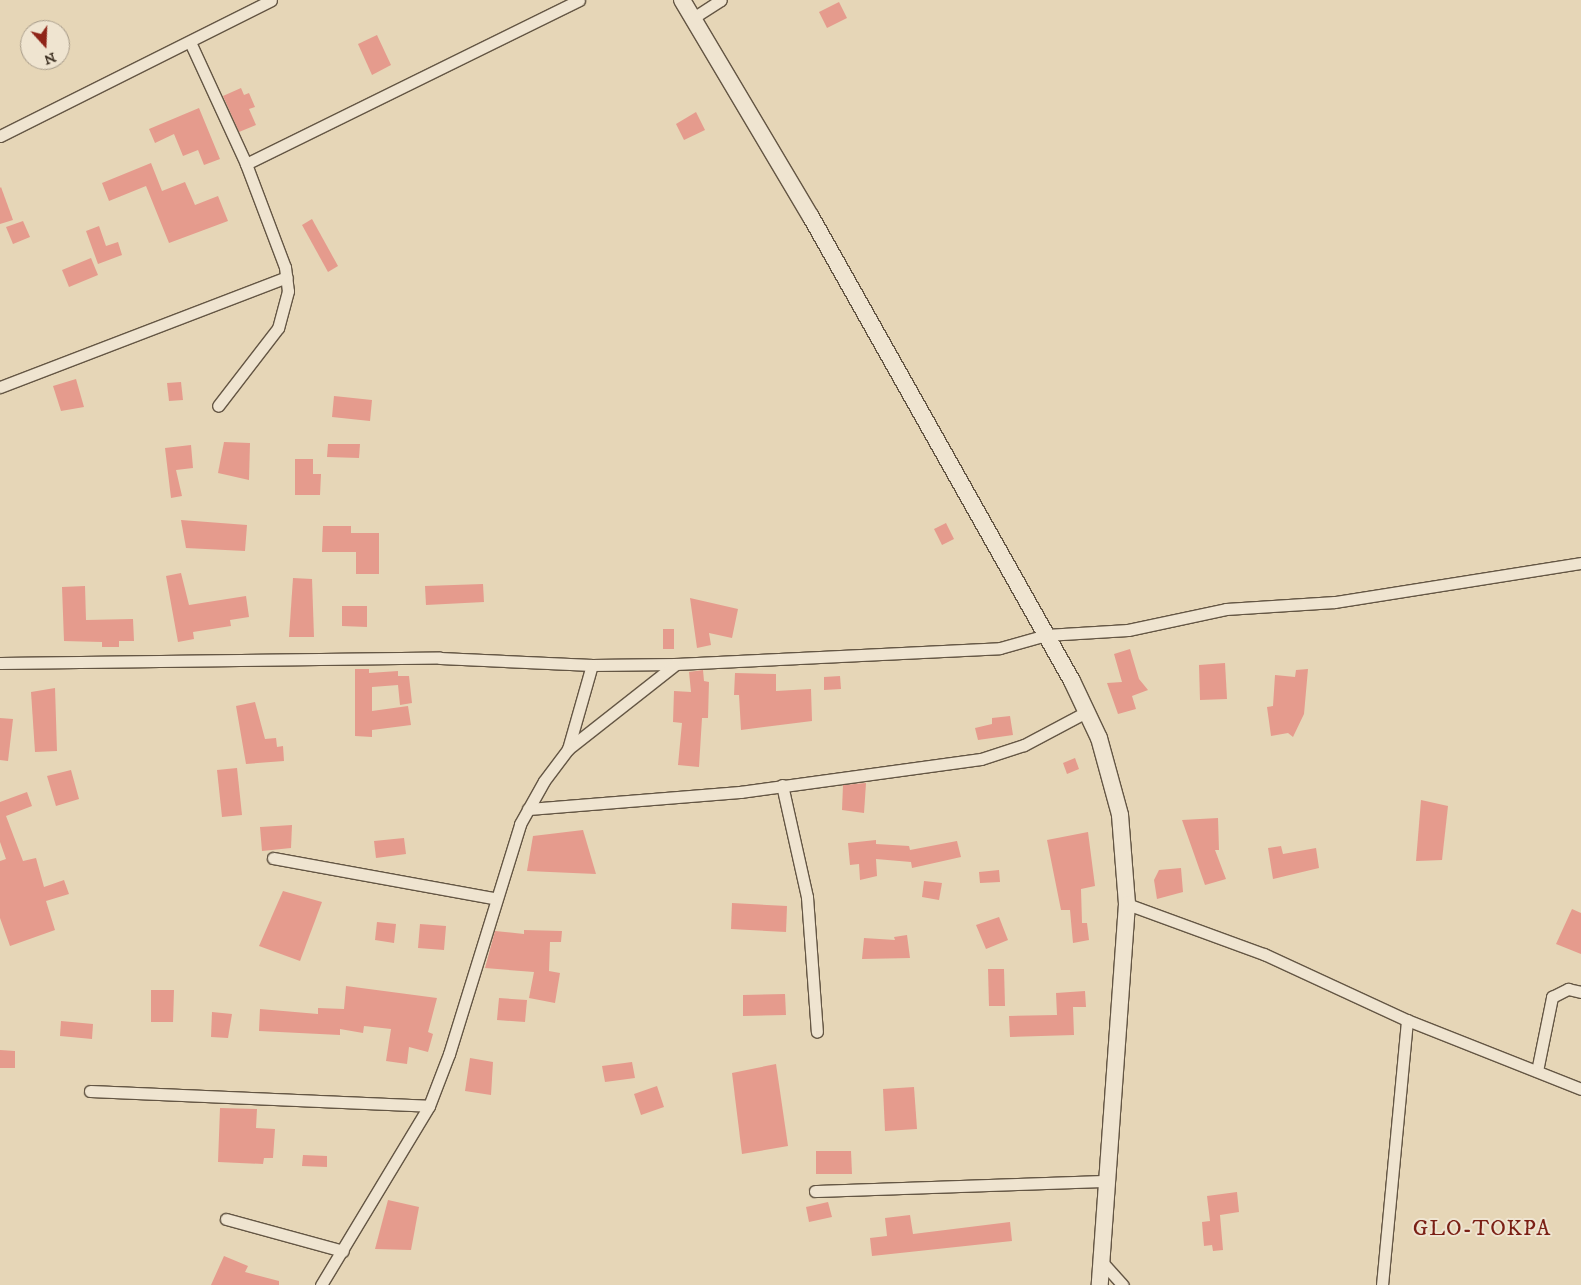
<!DOCTYPE html>
<html>
<head>
<meta charset="utf-8">
<style>
	body { margin:0 }
	#map { position:relative; width:1581px; height:1285px; overflow:hidden; background:#e6d6b7; font-family:"IM FELL DW Pica",serif }
	div>[style] { position:absolute }
	.building>* { inset:0; background:#e59b8d }
	.roads { filter:drop-shadow(1px 0 #645644) drop-shadow(-1px 0 #645644) drop-shadow(0 1px #645644) drop-shadow(0 -1px #645644) }
	.minor>* { height:11px; margin:-5.5px; padding:0 5.5px; transform-origin:5.5px; border-radius:5.5px; background:#efe4d0 }
	.secondary>* { height:16px; margin:-8px; padding:0 8px; transform-origin:8px; border-radius:8px; background:#efe4d0 }
	span { translate:-50% -50%; white-space:nowrap; text-align:center; line-height:1.15; -webkit-text-stroke:4px #efe4d0; paint-order:stroke }
	.quarter-label { font-size:22px; color:#7a1f14; letter-spacing:1px }
	.north { position:absolute; left:20px; top:20px; width:50px; height:50px; box-sizing:border-box; background:#efe4d0; border:1px solid #a69a88; border-radius:50%; rotate:160deg; font-size:14px; font-weight:700; line-height:20px; text-align:center; color:#382b1d }
	.north::after { content:''; display:block; margin:auto; width:18px; height:22px; background:#8f2418; clip-path:polygon(50% 0,100% 100%,50% 72%,0 100%) }
</style>
</head>
<body>
<div id="map">
	<div class="building">
		<i style="clip-path:polygon(839px 2px,847px 18px,827px 28px,819px 12px)"></i>
		<i style="clip-path:polygon(377px 35px,391px 65px,372px 75px,358px 44px)"></i>
		<i style="clip-path:polygon(241px 88px,244px 95px,249px 93px,255px 107px,249px 109px,256px 125px,239px 132px,223px 96px)"></i>
		<i style="clip-path:polygon(199px 108px,220px 159px,204px 165px,198px 150px,183px 156px,174px 134px,155px 143px,149px 129px)"></i>
		<i style="clip-path:polygon(696px 112px,705px 130px,684px 140px,676px 124px)"></i>
		<i style="clip-path:polygon(151px 163px,162px 191px,185px 182px,195px 205px,218px 196px,228px 221px,169px 243px,146px 186px,109px 201px,102px 183px)"></i>
		<i style="clip-path:polygon(1px 187px,13px 220px,0 224px,0 188px)"></i>
		<i style="clip-path:polygon(312px 219px,338px 266px,328px 272px,302px 225px)"></i>
		<i style="clip-path:polygon(23px 221px,30px 237px,13px 244px,6px 227px)"></i>
		<i style="clip-path:polygon(99px 226px,106px 246px,118px 242px,122px 255px,98px 264px,86px 231px)"></i>
		<i style="clip-path:polygon(91px 258px,98px 275px,69px 287px,62px 270px)"></i>
		<i style="clip-path:polygon(76px 379px,84px 407px,61px 411px,53px 386px)"></i>
		<i style="clip-path:polygon(181px 382px,183px 400px,169px 401px,167px 383px)"></i>
		<i style="clip-path:polygon(334px 396px,372px 400px,370px 421px,332px 417px)"></i>
		<i style="clip-path:polygon(224px 442px,250px 443px,249px 480px,218px 473px)"></i>
		<i style="clip-path:polygon(328px 444px,360px 444px,359px 458px,327px 457px)"></i>
		<i style="clip-path:polygon(191px 445px,193px 468px,176px 470px,182px 496px,171px 498px,165px 448px)"></i>
		<i style="clip-path:polygon(295px 459px,313px 459px,313px 474px,321px 474px,320px 495px,295px 495px)"></i>
		<i style="clip-path:polygon(181px 520px,247px 525px,245px 551px,186px 548px)"></i>
		<i style="clip-path:polygon(946px 523px,954px 539px,942px 545px,934px 529px)"></i>
		<i style="clip-path:polygon(323px 526px,351px 526px,351px 533px,379px 533px,379px 574px,356px 574px,356px 552px,322px 552px)"></i>
		<i style="clip-path:polygon(181px 573px,189px 605px,246px 596px,249px 617px,230px 620px,231px 626px,193px 632px,194px 639px,178px 642px,166px 576px)"></i>
		<i style="clip-path:polygon(293px 578px,312px 579px,314px 637px,289px 637px)"></i>
		<i style="clip-path:polygon(483px 584px,484px 602px,426px 605px,425px 586px)"></i>
		<i style="clip-path:polygon(85px 586px,86px 620px,133px 619px,134px 641px,119px 641px,119px 647px,102px 647px,102px 642px,64px 641px,62px 587px)"></i>
		<i style="clip-path:polygon(690px 598px,738px 609px,732px 638px,709px 633px,711px 645px,697px 648px)"></i>
		<i style="clip-path:polygon(342px 606px,367px 606px,367px 627px,342px 626px)"></i>
		<i style="clip-path:polygon(663px 629px,674px 629px,674px 649px,663px 649px)"></i>
		<i style="clip-path:polygon(1130px 649px,1139px 679px,1148px 690px,1132px 696px,1136px 709px,1118px 714px,1107px 683px,1122px 682px,1114px 654px)"></i>
		<i style="clip-path:polygon(1225px 663px,1227px 699px,1200px 700px,1199px 665px)"></i>
		<i style="clip-path:polygon(355px 669px,369px 669px,369px 673px,398px 671px,398px 676px,409px 676px,412px 703px,400px 705px,398px 685px,372px 687px,372px 711px,408px 706px,411px 725px,372px 730px,372px 737px,355px 736px)"></i>
		<i style="clip-path:polygon(1308px 669px,1304px 714px,1293px 737px,1288px 733px,1271px 736px,1267px 707px,1273px 706px,1275px 675px,1295px 677px,1296px 670px)"></i>
		<i style="clip-path:polygon(703px 670px,704px 681px,709px 682px,708px 718px,702px 718px,699px 767px,678px 765px,682px 723px,673px 722px,674px 691px,691px 692px,689px 672px)"></i>
		<i style="clip-path:polygon(735px 673px,776px 674px,776px 691px,811px 689px,812px 721px,741px 730px,739px 695px,734px 695px)"></i>
		<i style="clip-path:polygon(840px 676px,841px 689px,824px 690px,824px 677px)"></i>
		<i style="clip-path:polygon(55px 688px,57px 751px,35px 752px,31px 692px)"></i>
		<i style="clip-path:polygon(255px 702px,265px 739px,276px 738px,277px 747px,283px 746px,284px 761px,246px 764px,236px 706px)"></i>
		<i style="clip-path:polygon(1010px 716px,1013px 735px,978px 740px,975px 728px,992px 724px,992px 718px)"></i>
		<i style="clip-path:polygon(0 718px,13px 719px,8px 761px,0 760px)"></i>
		<i style="clip-path:polygon(1075px 758px,1079px 769px,1067px 774px,1063px 763px)"></i>
		<i style="clip-path:polygon(237px 768px,242px 815px,222px 817px,217px 770px)"></i>
		<i style="clip-path:polygon(71px 770px,79px 799px,56px 806px,47px 776px)"></i>
		<i style="clip-path:polygon(866px 783px,864px 813px,842px 810px,843px 785px)"></i>
		<i style="clip-path:polygon(27px 792px,32px 806px,6px 816px,23px 861px,36px 858px,44px 887px,64px 880px,69px 894px,46px 901px,55px 930px,10px 946px,0 918px,0 861px,6px 859px,0 842px,0 802px)"></i>
		<i style="clip-path:polygon(1421px 800px,1448px 806px,1442px 860px,1416px 861px)"></i>
		<i style="clip-path:polygon(1218px 818px,1219px 850px,1215px 850px,1226px 879px,1205px 885px,1182px 820px)"></i>
		<i style="clip-path:polygon(292px 825px,291px 848px,262px 851px,260px 827px)"></i>
		<i style="clip-path:polygon(583px 830px,596px 874px,527px 871px,533px 836px)"></i>
		<i style="clip-path:polygon(1088px 832px,1095px 886px,1081px 889px,1082px 923px,1087px 923px,1089px 940px,1073px 943px,1070px 910px,1061px 910px,1047px 840px)"></i>
		<i style="clip-path:polygon(404px 838px,406px 854px,376px 858px,374px 841px)"></i>
		<i style="clip-path:polygon(876px 840px,876px 844px,909px 846px,910px 850px,957px 841px,961px 857px,912px 868px,911px 862px,876px 859px,877px 876px,860px 880px,859px 864px,850px 865px,848px 843px)"></i>
		<i style="clip-path:polygon(1281px 846px,1283px 854px,1316px 848px,1319px 868px,1273px 879px,1268px 848px)"></i>
		<i style="clip-path:polygon(1181px 868px,1183px 892px,1157px 899px,1154px 880px,1159px 870px)"></i>
		<i style="clip-path:polygon(999px 870px,1000px 882px,980px 883px,979px 872px)"></i>
		<i style="clip-path:polygon(924px 881px,942px 883px,939px 900px,922px 897px)"></i>
		<i style="clip-path:polygon(283px 891px,322px 902px,300px 961px,259px 946px)"></i>
		<i style="clip-path:polygon(732px 903px,787px 906px,786px 932px,731px 929px)"></i>
		<i style="clip-path:polygon(1572px 909px,1581px 913px,1581px 954px,1556px 944px)"></i>
		<i style="clip-path:polygon(999px 917px,1008px 940px,986px 949px,976px 925px)"></i>
		<i style="clip-path:polygon(377px 922px,396px 924px,394px 943px,375px 940px)"></i>
		<i style="clip-path:polygon(420px 924px,446px 926px,444px 950px,418px 948px)"></i>
		<i style="clip-path:polygon(524px 930px,562px 931px,561px 942px,550px 942px,549px 971px,560px 973px,555px 1003px,529px 998px,534px 972px,485px 968px,495px 931px,524px 934px)"></i>
		<i style="clip-path:polygon(907px 935px,910px 958px,862px 959px,864px 938px,895px 940px,894px 937px)"></i>
		<i style="clip-path:polygon(988px 969px,1004px 969px,1005px 1006px,989px 1006px)"></i>
		<i style="clip-path:polygon(346px 986px,437px 998px,428px 1032px,433px 1034px,428px 1052px,409px 1047px,407px 1064px,386px 1061px,391px 1029px,364px 1026px,363px 1033px,340px 1029px,340px 1035px,259px 1031px,260px 1009px,318px 1014px,318px 1008px,344px 1009px)"></i>
		<i style="clip-path:polygon(151px 990px,174px 990px,173px 1022px,151px 1022px)"></i>
		<i style="clip-path:polygon(1085px 991px,1086px 1007px,1073px 1007px,1074px 1035px,1010px 1037px,1009px 1016px,1057px 1015px,1056px 993px)"></i>
		<i style="clip-path:polygon(785px 994px,786px 1015px,743px 1016px,743px 995px)"></i>
		<i style="clip-path:polygon(499px 998px,527px 1000px,525px 1022px,497px 1020px)"></i>
		<i style="clip-path:polygon(212px 1012px,232px 1014px,228px 1038px,211px 1037px)"></i>
		<i style="clip-path:polygon(61px 1021px,93px 1024px,92px 1039px,60px 1036px)"></i>
		<i style="clip-path:polygon(0 1050px,15px 1051px,15px 1068px,0 1068px)"></i>
		<i style="clip-path:polygon(470px 1058px,493px 1062px,491px 1095px,465px 1091px)"></i>
		<i style="clip-path:polygon(632px 1062px,635px 1078px,605px 1082px,602px 1066px)"></i>
		<i style="clip-path:polygon(776px 1064px,788px 1146px,742px 1154px,732px 1073px)"></i>
		<i style="clip-path:polygon(657px 1086px,664px 1107px,641px 1115px,634px 1094px)"></i>
		<i style="clip-path:polygon(914px 1087px,917px 1129px,885px 1131px,883px 1089px)"></i>
		<i style="clip-path:polygon(220px 1108px,257px 1109px,256px 1128px,275px 1129px,273px 1158px,264px 1158px,263px 1164px,218px 1162px)"></i>
		<i style="clip-path:polygon(816px 1151px,851px 1151px,852px 1174px,816px 1174px)"></i>
		<i style="clip-path:polygon(303px 1155px,327px 1156px,327px 1167px,302px 1166px)"></i>
		<i style="clip-path:polygon(1237px 1192px,1239px 1212px,1220px 1215px,1223px 1250px,1213px 1251px,1212px 1245px,1204px 1246px,1202px 1222px,1210px 1221px,1207px 1196px)"></i>
		<i style="clip-path:polygon(388px 1200px,419px 1207px,411px 1250px,375px 1249px)"></i>
		<i style="clip-path:polygon(828px 1202px,832px 1217px,809px 1222px,806px 1207px)"></i>
		<i style="clip-path:polygon(910px 1215px,913px 1234px,1010px 1222px,1012px 1241px,872px 1256px,870px 1238px,887px 1236px,885px 1218px)"></i>
		<i style="clip-path:polygon(224px 1256px,248px 1266px,245px 1272px,279px 1281px,279px 1285px,211px 1285px)"></i>
	</div>
	<div class="roads">
		<div class="minor">
			<i style="left:693px;top:18px;width:33px;rotate:-33deg"></i>
			<i style="left:190px;top:42px;width:134px;rotate:65.3deg"></i>
			<i style="left:246px;top:164px;width:110px;rotate:69.3deg"></i>
			<i style="left:285px;top:267px;width:24px;rotate:83deg"></i>
			<i style="left:288px;top:291px;width:38px;rotate:105deg"></i>
			<i style="left:278px;top:328px;width:98px;rotate:127.6deg"></i>
			<i style="left:0;top:136px;width:303px;rotate:-26.6deg"></i>
			<i style="left:246px;top:164px;width:371px;rotate:-26.2deg"></i>
			<i style="left:0;top:387px;width:307px;rotate:-21deg"></i>
			<i style="left:0;top:663px;width:440px;rotate:-0.7deg"></i>
			<i style="left:440px;top:658px;width:152px;rotate:2.6deg"></i>
			<i style="left:592px;top:665px;width:84px;rotate:-0.7deg"></i>
			<i style="left:676px;top:664px;width:324px;rotate:-2.8deg"></i>
			<i style="left:1000px;top:648px;width:48px;rotate:-15.8deg"></i>
			<i style="left:1046px;top:635px;width:82px;rotate:-3.5deg"></i>
			<i style="left:1128px;top:630px;width:100px;rotate:-12.1deg"></i>
			<i style="left:1226px;top:609px;width:109px;rotate:-3.7deg"></i>
			<i style="left:1335px;top:602px;width:249px;rotate:-9deg"></i>
			<i style="left:568px;top:749px;width:87px;rotate:-74.1deg"></i>
			<i style="left:782px;top:785px;width:115px;rotate:77.4deg"></i>
			<i style="left:807px;top:897px;width:135px;rotate:85.8deg"></i>
			<i style="left:528px;top:809px;width:213px;rotate:-4.6deg"></i>
			<i style="left:740px;top:792px;width:243px;rotate:-7.8deg"></i>
			<i style="left:981px;top:759px;width:45px;rotate:-18deg"></i>
			<i style="left:1024px;top:745px;width:70px;rotate:-28deg"></i>
			<i style="left:273px;top:858px;width:225px;rotate:10.3deg"></i>
			<i style="left:1127px;top:904px;width:146px;rotate:20.1deg"></i>
			<i style="left:1264px;top:954px;width:157px;rotate:24.8deg"></i>
			<i style="left:1407px;top:1020px;width:187px;rotate:21.6deg"></i>
			<i style="left:1537px;top:1071px;width:76px;rotate:-78.5deg"></i>
			<i style="left:1552px;top:997px;width:18px;rotate:-27deg"></i>
			<i style="left:1568px;top:989px;width:13px;rotate:13deg"></i>
			<i style="left:90px;top:1091px;width:339px;rotate:2.5deg"></i>
			<i style="left:815px;top:1191px;width:290px;rotate:-2deg"></i>
			<i style="left:226px;top:1219px;width:121px;rotate:15.3deg"></i>
			<i style="left:1102px;top:1262px;width:31px;rotate:48deg"></i>
			<i style="left:321px;top:1285px;width:209px;rotate:-58.9deg"></i>
			<i style="left:429px;top:1106px;width:56px;rotate:-69deg"></i>
			<i style="left:449px;top:1054px;width:241px;rotate:-72.8deg"></i>
			<i style="left:520px;top:824px;width:49px;rotate:-60.8deg"></i>
			<i style="left:544px;top:781px;width:40px;rotate:-53deg"></i>
			<i style="left:568px;top:749px;width:137px;rotate:-38.2deg"></i>
			<i style="left:1382px;top:1285px;width:266px;rotate:-84.6deg"></i>
		</div>
		<div class="secondary">
			<i style="left:682px;top:0;width:252px;rotate:59.3deg"></i>
			<i style="left:811px;top:217px;width:532px;rotate:60.64deg"></i>
			<i style="left:1072px;top:681px;width:63px;rotate:64.7deg"></i>
			<i style="left:1099px;top:738px;width:80px;rotate:74.7deg"></i>
			<i style="left:1120px;top:815px;width:89px;rotate:85.5deg"></i>
			<i style="left:1127px;top:904px;width:382px;rotate:94.1deg"></i>
		</div>
	</div>
	<div class="quarter-label">
		<span style="left:1482px;top:1229px">GLO-TOKPA</span>
	</div>
	<div class="north">N</div>
</div>
</body>
</html>
